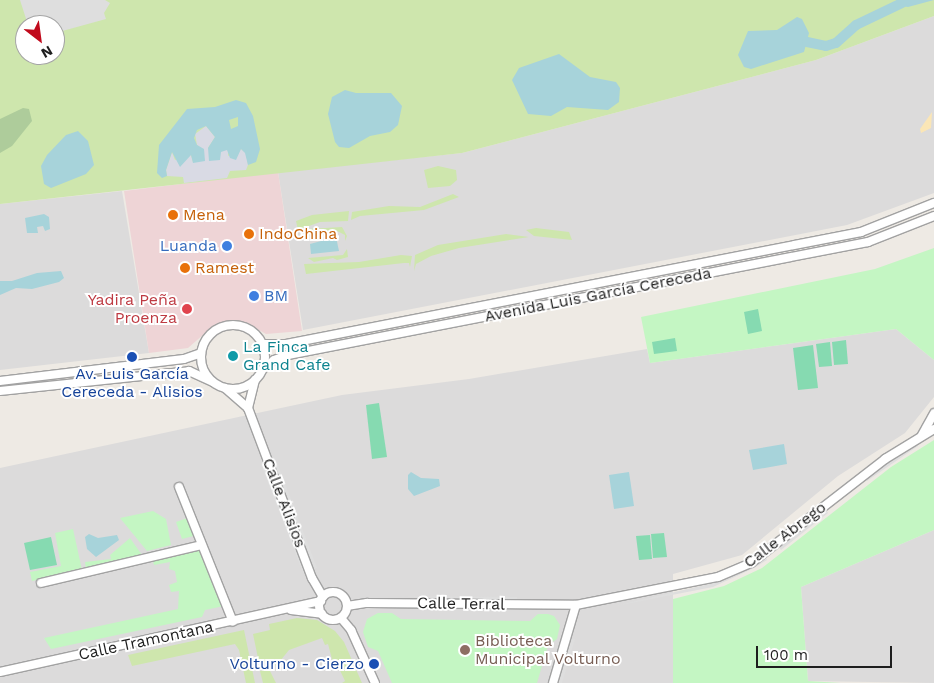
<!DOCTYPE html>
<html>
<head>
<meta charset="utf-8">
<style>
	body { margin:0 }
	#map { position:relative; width:934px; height:683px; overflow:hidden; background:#eeeae4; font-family:"Work Sans",sans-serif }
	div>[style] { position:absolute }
	.residential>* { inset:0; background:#dcdbdb }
	.commercial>* { inset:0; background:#eed4d6 }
	.grass>* { inset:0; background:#cee6ad }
	.forest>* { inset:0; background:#aecc9b }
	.sand>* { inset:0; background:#fbe6b6 }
	.park>* { inset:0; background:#c4f6c3 }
	.pitch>* { inset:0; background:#86dab1 }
	.parking>* { inset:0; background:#dedede }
	.plaza>* { inset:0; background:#d9dae4 }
	.water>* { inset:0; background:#a7d3da }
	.canal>* { height:10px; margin:-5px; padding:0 5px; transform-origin:5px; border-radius:5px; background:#a7d3da }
	.roads { filter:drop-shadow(1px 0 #a2a2a2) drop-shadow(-1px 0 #a2a2a2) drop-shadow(0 1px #a2a2a2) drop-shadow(0 -1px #a2a2a2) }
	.street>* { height:8px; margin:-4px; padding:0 4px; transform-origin:4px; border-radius:4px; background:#fff }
	.street>.ring { margin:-4px; padding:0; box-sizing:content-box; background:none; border:8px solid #fff; border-radius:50% }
	.dots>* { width:14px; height:14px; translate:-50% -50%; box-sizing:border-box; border:2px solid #fff; border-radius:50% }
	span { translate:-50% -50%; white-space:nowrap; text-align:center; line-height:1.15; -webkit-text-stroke:4px #fff; paint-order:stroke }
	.food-label { font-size:16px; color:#c56008 }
	.left { translate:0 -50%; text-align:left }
	.shop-label { font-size:16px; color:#366cbe }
	.right { translate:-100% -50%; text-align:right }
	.street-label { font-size:16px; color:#1e1e1e }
	.health-label { font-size:16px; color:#be3a42 }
	.culture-label { font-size:16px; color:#0d838f }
	.transit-label { font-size:16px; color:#164399 }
	.education-label { font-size:16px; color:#785e54 }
	.north { position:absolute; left:15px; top:15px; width:50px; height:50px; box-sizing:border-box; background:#fff; border:1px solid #a5a5a5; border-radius:50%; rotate:150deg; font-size:14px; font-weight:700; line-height:20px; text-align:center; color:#1e1e1e }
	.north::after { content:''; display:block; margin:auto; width:18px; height:22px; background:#c10a1c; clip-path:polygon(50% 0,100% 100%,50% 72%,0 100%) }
	.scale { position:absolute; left:756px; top:646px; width:136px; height:22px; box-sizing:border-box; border:2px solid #1e1e1e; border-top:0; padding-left:6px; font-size:15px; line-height:18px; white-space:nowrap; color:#1e1e1e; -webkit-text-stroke:4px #fff; paint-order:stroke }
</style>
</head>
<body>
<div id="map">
	<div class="residential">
		<i style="clip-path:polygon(934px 16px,934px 193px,847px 225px,303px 330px,278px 172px,462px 153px,816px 60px)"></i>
		<i style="clip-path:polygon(122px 191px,149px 353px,0 370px,0 204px)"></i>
		<i style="clip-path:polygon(896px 329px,934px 360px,934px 397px,905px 433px,838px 476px,742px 555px,673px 574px,673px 683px,0 683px,0 468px,342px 395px,469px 379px,647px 349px,650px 363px)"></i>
		<i style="clip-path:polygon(934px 530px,934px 683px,808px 681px,801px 587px)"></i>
	</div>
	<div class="commercial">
		<i style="clip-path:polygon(278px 172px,302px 331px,266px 334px,248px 324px,228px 321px,212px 327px,188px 348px,149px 353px,124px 191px)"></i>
	</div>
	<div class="grass">
		<i style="clip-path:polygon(evenodd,0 0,934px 0,934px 16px,816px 60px,462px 153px,0 204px,0 0,25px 25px,55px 25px,55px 55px,25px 55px,25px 25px)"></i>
		<i style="clip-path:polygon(438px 166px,456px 170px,457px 180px,450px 186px,428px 188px,424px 170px)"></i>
		<i style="clip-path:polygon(453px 194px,459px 197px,424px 210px,360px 216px,351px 220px,352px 212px,389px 206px,420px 207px)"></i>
		<i style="clip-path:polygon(349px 211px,348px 221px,320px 222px,298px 230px,296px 221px,312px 215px)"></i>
		<i style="clip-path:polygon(342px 227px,347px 236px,345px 241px,345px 235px,335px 230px,313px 237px,303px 233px,308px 229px)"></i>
		<i style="clip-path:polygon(536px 228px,569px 232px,572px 240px,534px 236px,526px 230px)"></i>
		<i style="clip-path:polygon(506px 234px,529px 237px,459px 248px,431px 256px,416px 264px,414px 271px,415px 255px,438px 245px)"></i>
		<i style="clip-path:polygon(347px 249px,348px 257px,337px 260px,333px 258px,314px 262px,308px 258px,343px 255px)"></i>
		<i style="clip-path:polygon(401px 255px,412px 256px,410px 267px,409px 263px,404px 263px,306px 274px,304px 264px,359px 262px)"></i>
		<i style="clip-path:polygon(297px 618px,317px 620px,335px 631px,344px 642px,362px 683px,342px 683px,345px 681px,336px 662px,333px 663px,328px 644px,325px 645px,322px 638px,289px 650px,276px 666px,273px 660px,259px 663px,253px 634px,270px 630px,269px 624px)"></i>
		<i style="clip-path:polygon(244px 630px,255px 683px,246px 683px,239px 650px,235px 644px,132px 666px,128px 655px)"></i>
		<i style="clip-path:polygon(269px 669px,276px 683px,263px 683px,260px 671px)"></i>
	</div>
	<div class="forest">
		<i style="clip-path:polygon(23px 108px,29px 109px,32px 121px,12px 146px,0 153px,0 119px)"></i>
	</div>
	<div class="sand">
		<i style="clip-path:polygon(932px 112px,931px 128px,921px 133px,920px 129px)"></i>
	</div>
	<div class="park">
		<i style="clip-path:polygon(934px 248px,934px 360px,896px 329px,650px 363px,641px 317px,875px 269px)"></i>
		<i style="clip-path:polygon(934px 440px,934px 530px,801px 587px,808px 681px,841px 683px,673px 683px,673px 599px,724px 586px,762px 568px,891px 467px)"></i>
		<i style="clip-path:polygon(153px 511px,166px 519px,171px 545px,147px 551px,120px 518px)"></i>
		<i style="clip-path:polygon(190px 517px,197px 535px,182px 539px,176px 522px)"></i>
		<i style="clip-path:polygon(73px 529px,82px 570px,32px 581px,30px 572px,61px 566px,55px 533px)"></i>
		<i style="clip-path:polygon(130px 538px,142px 555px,86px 569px,85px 562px,111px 559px,110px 555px)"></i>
		<i style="clip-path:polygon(198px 547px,199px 550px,204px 548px,224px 606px,205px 610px,202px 617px,51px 649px,44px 638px,178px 609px,179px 591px,171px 592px,169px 585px,177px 582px,175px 571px,169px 569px,170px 562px,154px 565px,152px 557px)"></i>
		<i style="clip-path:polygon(378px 613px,392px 613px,401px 619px,530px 621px,538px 614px,548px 614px,554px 616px,560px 625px,557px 639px,548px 645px,537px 683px,392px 683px,378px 651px,368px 647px,363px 632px,367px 619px)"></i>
	</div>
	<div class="pitch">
		<i style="clip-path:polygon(758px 309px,762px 331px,748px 334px,744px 312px)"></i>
		<i style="clip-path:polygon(675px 338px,677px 351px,654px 354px,652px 342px)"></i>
		<i style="clip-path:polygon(846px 340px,848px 364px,834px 365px,832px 342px)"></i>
		<i style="clip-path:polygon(830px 342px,832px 366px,819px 367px,816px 344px)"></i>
		<i style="clip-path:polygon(813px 345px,818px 388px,798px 390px,793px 348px)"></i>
		<i style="clip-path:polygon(379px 403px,387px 457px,372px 459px,366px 405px)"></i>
		<i style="clip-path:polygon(664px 533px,667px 557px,653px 558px,651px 534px)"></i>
		<i style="clip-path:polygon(650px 535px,652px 559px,639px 560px,636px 536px)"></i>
		<i style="clip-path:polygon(51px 537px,57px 565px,30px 570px,24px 543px)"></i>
	</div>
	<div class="parking">
		<i style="clip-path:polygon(20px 0,105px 0,110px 3px,104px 13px,106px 19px,55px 33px,55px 25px,28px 25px)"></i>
		<i style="clip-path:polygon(916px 443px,918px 446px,867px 481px,865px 479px)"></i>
		<i style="clip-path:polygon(272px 460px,276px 460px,317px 568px,314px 569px)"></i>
		<i style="clip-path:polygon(264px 463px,306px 572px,303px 573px,261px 465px)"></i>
		<i style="clip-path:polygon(826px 510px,828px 513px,781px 550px,779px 547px)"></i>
		<i style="clip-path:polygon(766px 557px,767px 560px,754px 568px,713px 587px,615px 606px,722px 581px)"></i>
		<i style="clip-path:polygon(398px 596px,517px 597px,517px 600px)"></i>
		<i style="clip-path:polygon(572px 638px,575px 639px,562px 683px,559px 683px)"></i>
	</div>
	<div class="plaza">
		<i style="clip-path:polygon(206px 126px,215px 137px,208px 148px,228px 150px,228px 156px,241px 149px,246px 153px,248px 165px,246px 170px,230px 171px,227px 178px,184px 183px,183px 177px,167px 176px,166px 170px,172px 152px,175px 160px,191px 155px,193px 162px,201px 148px,197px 145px,195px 134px)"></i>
	</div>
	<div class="water">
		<i style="clip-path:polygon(903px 0,934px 0,908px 7px,901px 6px)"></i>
		<i style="clip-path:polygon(797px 17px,802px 19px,809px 33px,804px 52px,751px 69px,744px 67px,738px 55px,748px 31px,777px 30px)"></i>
		<i style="clip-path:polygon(559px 54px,590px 77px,616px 82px,620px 88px,619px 102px,608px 110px,567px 107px,551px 116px,528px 114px,512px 80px,519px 68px)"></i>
		<i style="clip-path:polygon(345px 90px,356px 93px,391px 93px,402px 106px,398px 125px,390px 132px,370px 136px,349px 148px,339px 147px,335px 142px,328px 114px,332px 97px)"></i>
		<i style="clip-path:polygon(evenodd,236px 100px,246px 103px,253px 116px,260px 149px,256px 162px,248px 165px,245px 153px,241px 149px,236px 160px,230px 158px,227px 150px,221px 152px,220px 160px,209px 161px,208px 148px,215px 137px,206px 126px,197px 130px,194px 138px,197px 145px,204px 149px,205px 161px,193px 163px,191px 155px,180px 167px,172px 152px,166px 170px,167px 176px,162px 178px,157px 173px,159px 145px,187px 109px,215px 107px,236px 100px,238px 117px,238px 126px,231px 129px,229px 120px,238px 117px)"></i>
		<i style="clip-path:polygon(78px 131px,88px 141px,94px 165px,86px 174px,51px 188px,44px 184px,41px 166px,47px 155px,66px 135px)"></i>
		<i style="clip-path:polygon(44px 214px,49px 217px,50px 229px,45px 231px,43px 226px,37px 227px,38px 233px,27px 233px,25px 218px)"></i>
		<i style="clip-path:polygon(336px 237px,339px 251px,311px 254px,310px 244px)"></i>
		<i style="clip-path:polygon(61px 271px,64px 278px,59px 282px,32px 289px,16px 288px,0 295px,0 281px,12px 281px,37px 273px)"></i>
		<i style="clip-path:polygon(784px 444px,787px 464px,753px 470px,749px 450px)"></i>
		<i style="clip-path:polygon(411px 472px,421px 478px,439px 479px,440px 486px,414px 496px,408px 489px,408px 475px)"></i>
		<i style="clip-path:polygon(629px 472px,634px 506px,614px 509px,609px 475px)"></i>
		<i style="clip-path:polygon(89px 534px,98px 538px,117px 535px,119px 540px,96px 557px,87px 549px,85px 537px)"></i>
	</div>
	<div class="canal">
		<i style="left:807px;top:42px;width:19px;rotate:12deg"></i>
		<i style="left:826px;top:46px;width:10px;rotate:-17deg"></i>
		<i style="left:836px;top:43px;width:27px;rotate:-42deg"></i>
		<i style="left:856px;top:25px;width:51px;rotate:-25.6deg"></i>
	</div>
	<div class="roads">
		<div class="street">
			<i class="ring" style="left:201px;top:325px;width:56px;height:56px"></i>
			<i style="left:262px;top:344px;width:24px"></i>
			<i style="left:286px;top:344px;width:586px;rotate:-11.02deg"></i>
			<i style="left:861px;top:232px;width:79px;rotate:-21.7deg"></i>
			<i style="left:263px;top:369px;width:14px;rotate:-39deg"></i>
			<i style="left:274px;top:360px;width:15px;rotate:-20deg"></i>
			<i style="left:288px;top:355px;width:591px;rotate:-11.02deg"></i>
			<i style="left:868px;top:242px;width:71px;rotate:-21.5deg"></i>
			<i style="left:0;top:381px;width:185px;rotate:-6.8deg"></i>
			<i style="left:184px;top:359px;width:18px;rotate:-19deg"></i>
			<i style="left:225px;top:388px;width:30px;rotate:41deg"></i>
			<i style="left:248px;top:408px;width:182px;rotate:69.4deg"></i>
			<i style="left:312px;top:578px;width:22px;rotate:60deg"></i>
			<i style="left:0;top:391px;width:190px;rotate:-6deg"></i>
			<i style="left:189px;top:371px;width:26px;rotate:25deg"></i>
			<i style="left:248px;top:408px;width:29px;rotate:-76deg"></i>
			<i style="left:922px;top:435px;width:25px;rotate:-61deg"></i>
			<i style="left:179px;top:487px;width:145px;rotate:68.2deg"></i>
			<i style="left:41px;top:583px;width:165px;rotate:-13.3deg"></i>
			<i class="ring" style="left:319px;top:592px;width:20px;height:20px"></i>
			<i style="left:347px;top:606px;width:20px;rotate:-9deg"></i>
			<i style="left:367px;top:603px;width:209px;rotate:0.5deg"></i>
			<i style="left:576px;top:605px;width:145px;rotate:-11.2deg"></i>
			<i style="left:718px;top:577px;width:36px;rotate:-23deg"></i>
			<i style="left:751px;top:563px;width:170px;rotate:-37.8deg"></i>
			<i style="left:885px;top:459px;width:57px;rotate:-31.5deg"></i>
			<i style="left:291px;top:610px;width:31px;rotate:7deg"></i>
			<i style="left:341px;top:618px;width:16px;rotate:50deg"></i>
			<i style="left:351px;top:630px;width:58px;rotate:65.6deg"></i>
			<i style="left:0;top:672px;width:329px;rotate:-12.5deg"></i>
			<i style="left:553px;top:683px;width:81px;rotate:-73.6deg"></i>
		</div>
	</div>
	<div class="dots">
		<i style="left:173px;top:215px;background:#e8710a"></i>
		<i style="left:249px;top:234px;background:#e8710a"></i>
		<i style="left:227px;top:246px;background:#3f7fe0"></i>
		<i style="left:185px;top:268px;background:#e8710a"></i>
		<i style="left:254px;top:296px;background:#3f7fe0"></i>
		<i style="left:187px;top:309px;background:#e0444e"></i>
		<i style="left:233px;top:356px;background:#0f9aa8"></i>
		<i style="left:132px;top:357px;background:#1a4fb4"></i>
		<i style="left:465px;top:650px;background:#8d6e63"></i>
		<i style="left:374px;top:664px;background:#1a4fb4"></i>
	</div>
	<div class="food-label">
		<span class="left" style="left:183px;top:215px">Mena</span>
		<span class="left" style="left:259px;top:234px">IndoChina</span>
		<span class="left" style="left:195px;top:268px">Ramest</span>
	</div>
	<div class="shop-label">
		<span class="right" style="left:217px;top:246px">Luanda</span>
		<span class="left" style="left:264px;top:296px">BM</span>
	</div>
	<div class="street-label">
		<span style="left:598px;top:295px;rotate:-11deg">Avenida Luis García Cereceda</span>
		<span style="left:284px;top:503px;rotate:69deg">Calle Alisios</span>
		<span style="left:785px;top:535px;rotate:-37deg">Calle Abrego</span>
		<span style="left:461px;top:604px;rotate:1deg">Calle Terral</span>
		<span style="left:146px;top:641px;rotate:-12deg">Calle Tramontana</span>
	</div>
	<div class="health-label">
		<span class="right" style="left:177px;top:309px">Yadira Peña<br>Proenza</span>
	</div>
	<div class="culture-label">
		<span class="left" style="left:243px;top:356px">La Finca<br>Grand Cafe</span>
	</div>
	<div class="transit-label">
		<span style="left:132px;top:383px">Av. Luis García<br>Cereceda - Alisios</span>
		<span class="right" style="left:364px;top:664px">Volturno - Cierzo</span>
	</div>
	<div class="education-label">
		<span class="left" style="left:475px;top:650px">Biblioteca<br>Municipal Volturno</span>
	</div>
	<div class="north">N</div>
	<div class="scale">100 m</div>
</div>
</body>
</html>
